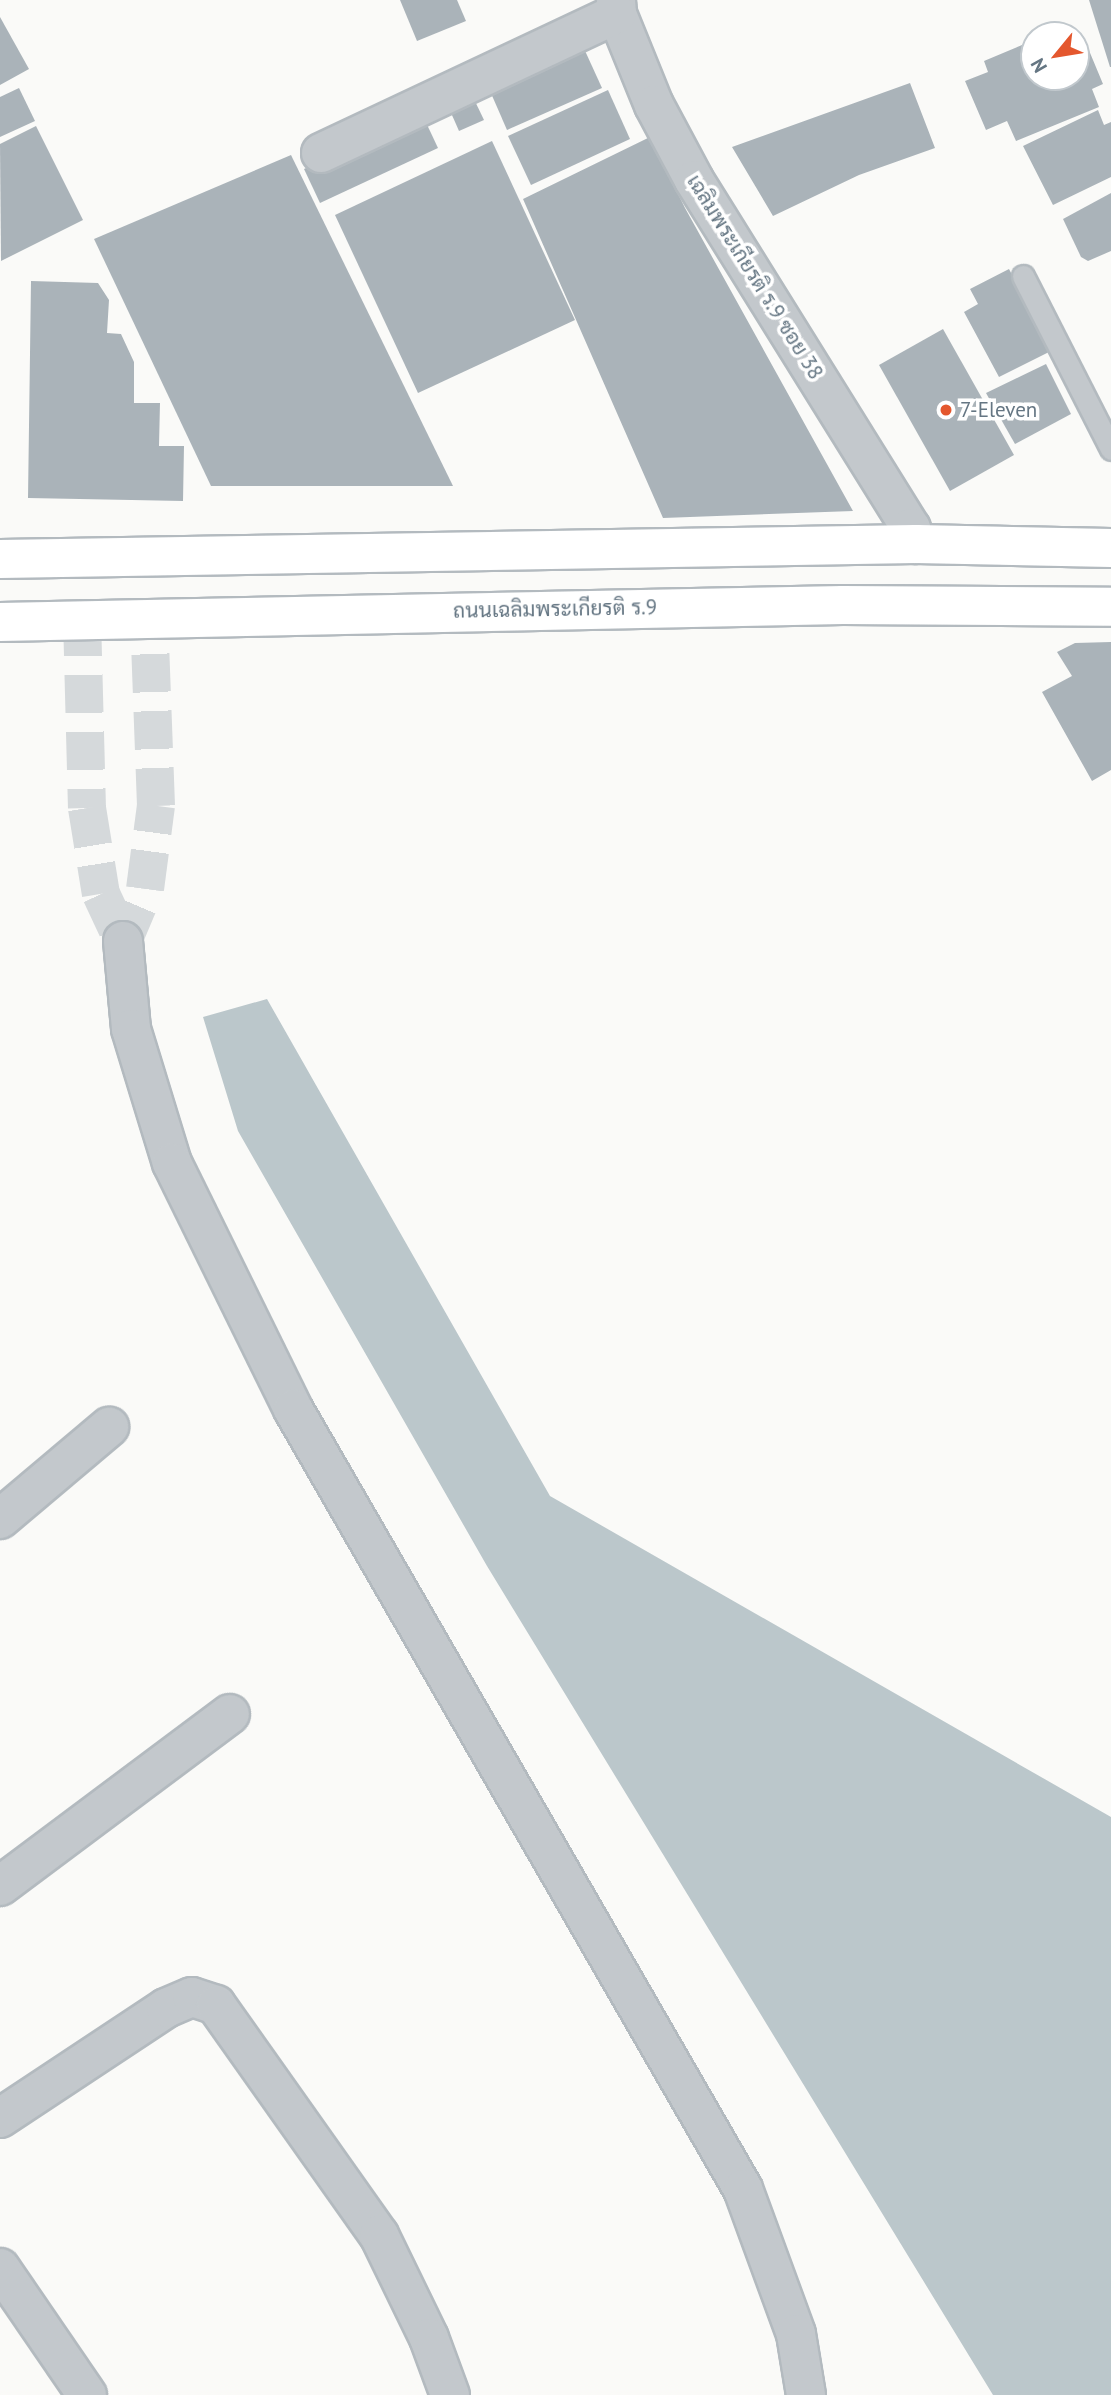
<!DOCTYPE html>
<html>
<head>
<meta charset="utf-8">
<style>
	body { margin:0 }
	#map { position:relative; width:1111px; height:2395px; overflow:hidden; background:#fafaf8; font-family:"PT Sans",Sarabun,sans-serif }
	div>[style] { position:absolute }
	.water>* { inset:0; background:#bbc7cb }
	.building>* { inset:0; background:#aab3b9 }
	.street-tunnel>* { height:38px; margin-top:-19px; transform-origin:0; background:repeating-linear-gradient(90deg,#d5d9db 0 38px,transparent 0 57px) }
	.roads { filter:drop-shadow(2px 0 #b3babf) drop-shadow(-2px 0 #b3babf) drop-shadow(0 2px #b3babf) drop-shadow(0 -2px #b3babf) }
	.lane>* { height:21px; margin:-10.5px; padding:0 10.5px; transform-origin:10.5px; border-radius:10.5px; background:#c3c8cc }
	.street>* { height:38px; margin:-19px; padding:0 19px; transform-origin:19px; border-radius:19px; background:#c3c8cc }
	.secondary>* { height:38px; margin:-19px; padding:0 19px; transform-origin:19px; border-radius:19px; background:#fff }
	.dots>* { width:19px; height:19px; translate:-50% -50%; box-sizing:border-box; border:4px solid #fff; border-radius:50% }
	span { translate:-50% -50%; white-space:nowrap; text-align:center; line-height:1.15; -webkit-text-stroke:7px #fff; paint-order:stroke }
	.street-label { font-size:21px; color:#657683 }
	.poi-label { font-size:21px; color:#657683 }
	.left { translate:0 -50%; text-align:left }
	.north { position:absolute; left:1020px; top:21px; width:70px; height:70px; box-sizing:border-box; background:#fff; border:2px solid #c1c8cd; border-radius:50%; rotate:240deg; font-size:19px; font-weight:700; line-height:28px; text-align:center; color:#657683 }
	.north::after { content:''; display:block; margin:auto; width:24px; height:32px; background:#e4572e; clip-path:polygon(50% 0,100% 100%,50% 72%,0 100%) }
</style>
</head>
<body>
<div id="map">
	<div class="water">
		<i style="clip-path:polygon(267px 999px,550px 1496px,1111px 1817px,1111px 2395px,993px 2395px,487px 1566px,238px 1131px,203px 1017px)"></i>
	</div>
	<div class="building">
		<i style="clip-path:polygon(400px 0,457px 0,466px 21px,417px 41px)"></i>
		<i style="clip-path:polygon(1089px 0,1111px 0,1111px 67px,1110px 67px)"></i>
		<i style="clip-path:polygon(0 17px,29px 69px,0 85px)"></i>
		<i style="clip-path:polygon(1083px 36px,1103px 84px,1092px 89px,1099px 107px,1016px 141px,1007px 121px,986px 130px,965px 81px,988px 72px,984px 61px,1034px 40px,1034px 77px,1076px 77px,1076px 39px)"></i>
		<i style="clip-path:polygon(581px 42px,602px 88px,507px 130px,487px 84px)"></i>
		<i style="clip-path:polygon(910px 83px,935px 148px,859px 175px,773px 216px,732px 147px)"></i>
		<i style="clip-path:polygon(19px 88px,35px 121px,0 137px,0 97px)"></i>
		<i style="clip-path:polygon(608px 90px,630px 139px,531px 185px,508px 136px)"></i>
		<i style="clip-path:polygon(472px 95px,484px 120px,459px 131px,448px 106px)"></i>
		<i style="clip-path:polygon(1098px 110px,1104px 125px,1111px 122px,1111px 177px,1053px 205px,1023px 146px)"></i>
		<i style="clip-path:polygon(422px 114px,438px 148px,320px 203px,304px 169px)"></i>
		<i style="clip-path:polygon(36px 126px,83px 220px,1px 261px,0 144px)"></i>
		<i style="clip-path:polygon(650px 137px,685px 208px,853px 511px,663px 518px,523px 199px)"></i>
		<i style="clip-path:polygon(492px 141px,575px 320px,418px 393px,335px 215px)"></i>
		<i style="clip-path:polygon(291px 155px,453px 486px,211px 486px,94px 239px)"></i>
		<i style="clip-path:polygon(1111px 193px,1111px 251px,1088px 261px,1081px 257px,1063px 219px)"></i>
		<i style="clip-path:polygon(1009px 269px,1051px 351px,999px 377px,964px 312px,978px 304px,970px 289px)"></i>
		<i style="clip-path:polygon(31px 281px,98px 283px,109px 300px,107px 333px,121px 334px,134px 362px,134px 403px,160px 403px,159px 446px,184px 446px,183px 501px,28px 498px)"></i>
		<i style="clip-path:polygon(943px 329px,1014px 455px,950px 491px,879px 365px)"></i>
		<i style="clip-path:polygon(1046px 364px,1071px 414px,1015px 444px,986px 393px)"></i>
		<i style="clip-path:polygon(1111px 642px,1111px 770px,1092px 781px,1042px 692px,1072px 676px,1057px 652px,1075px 643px)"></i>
	</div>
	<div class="street-tunnel">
		<i style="left:82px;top:618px;width:190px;rotate:88.5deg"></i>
		<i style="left:87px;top:808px;width:87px;rotate:80.8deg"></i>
		<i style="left:101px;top:894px;width:52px;rotate:64.9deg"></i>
		<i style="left:123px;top:941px;width:56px;rotate:-67.1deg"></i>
		<i style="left:145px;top:889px;width:84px;rotate:-82.5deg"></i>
		<i style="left:156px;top:806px;width:190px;rotate:-92.1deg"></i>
	</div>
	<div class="roads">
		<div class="lane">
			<i style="left:1023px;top:276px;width:194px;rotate:63deg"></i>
		</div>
		<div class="street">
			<i style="left:616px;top:0;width:14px;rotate:86deg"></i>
			<i style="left:617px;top:14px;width:98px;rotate:67.9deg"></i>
			<i style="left:654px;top:105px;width:85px;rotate:61.9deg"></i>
			<i style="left:694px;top:180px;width:410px;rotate:58.1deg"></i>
			<i style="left:911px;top:528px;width:17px;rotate:73deg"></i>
			<i style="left:321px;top:153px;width:327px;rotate:-25.2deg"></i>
			<i style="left:123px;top:941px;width:88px;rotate:84.8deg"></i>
			<i style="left:131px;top:1029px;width:140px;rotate:73deg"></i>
			<i style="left:172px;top:1163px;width:274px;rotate:63.8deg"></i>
			<i style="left:293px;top:1409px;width:900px;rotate:60.02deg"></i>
			<i style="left:743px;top:2189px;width:154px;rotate:69.9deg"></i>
			<i style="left:796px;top:2334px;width:62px;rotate:80.7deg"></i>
			<i style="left:0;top:1519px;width:143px;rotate:-40.2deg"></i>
			<i style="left:0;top:1886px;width:287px;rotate:-36.8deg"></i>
			<i style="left:0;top:2118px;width:199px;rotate:-33.5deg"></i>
			<i style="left:166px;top:2008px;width:28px;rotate:-23deg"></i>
			<i style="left:192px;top:1997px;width:25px;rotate:18deg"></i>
			<i style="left:216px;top:2005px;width:282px;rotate:54.7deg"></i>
			<i style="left:379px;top:2235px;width:114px;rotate:64.1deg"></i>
			<i style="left:429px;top:2338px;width:61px;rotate:69.8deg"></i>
			<i style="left:0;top:2268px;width:154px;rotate:55.6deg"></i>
		</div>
		<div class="secondary">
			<i style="left:0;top:559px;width:916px;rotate:-0.94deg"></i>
			<i style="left:916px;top:544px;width:195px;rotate:1.2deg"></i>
			<i style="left:0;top:622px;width:843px;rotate:-1.16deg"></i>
			<i style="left:843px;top:605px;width:268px;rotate:0.4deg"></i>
		</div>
	</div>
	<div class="dots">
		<i style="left:946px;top:410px;background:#e4572e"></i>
	</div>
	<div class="street-label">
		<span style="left:755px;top:277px;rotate:58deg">เฉลิมพระเกียรติ ร.9 ซอย 38</span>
		<span style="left:555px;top:609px;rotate:-1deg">ถนนเฉลิมพระเกียรติ ร.9</span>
	</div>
	<div class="poi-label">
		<span class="left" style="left:960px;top:410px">7-Eleven</span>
	</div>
	<div class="north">N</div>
</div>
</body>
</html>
